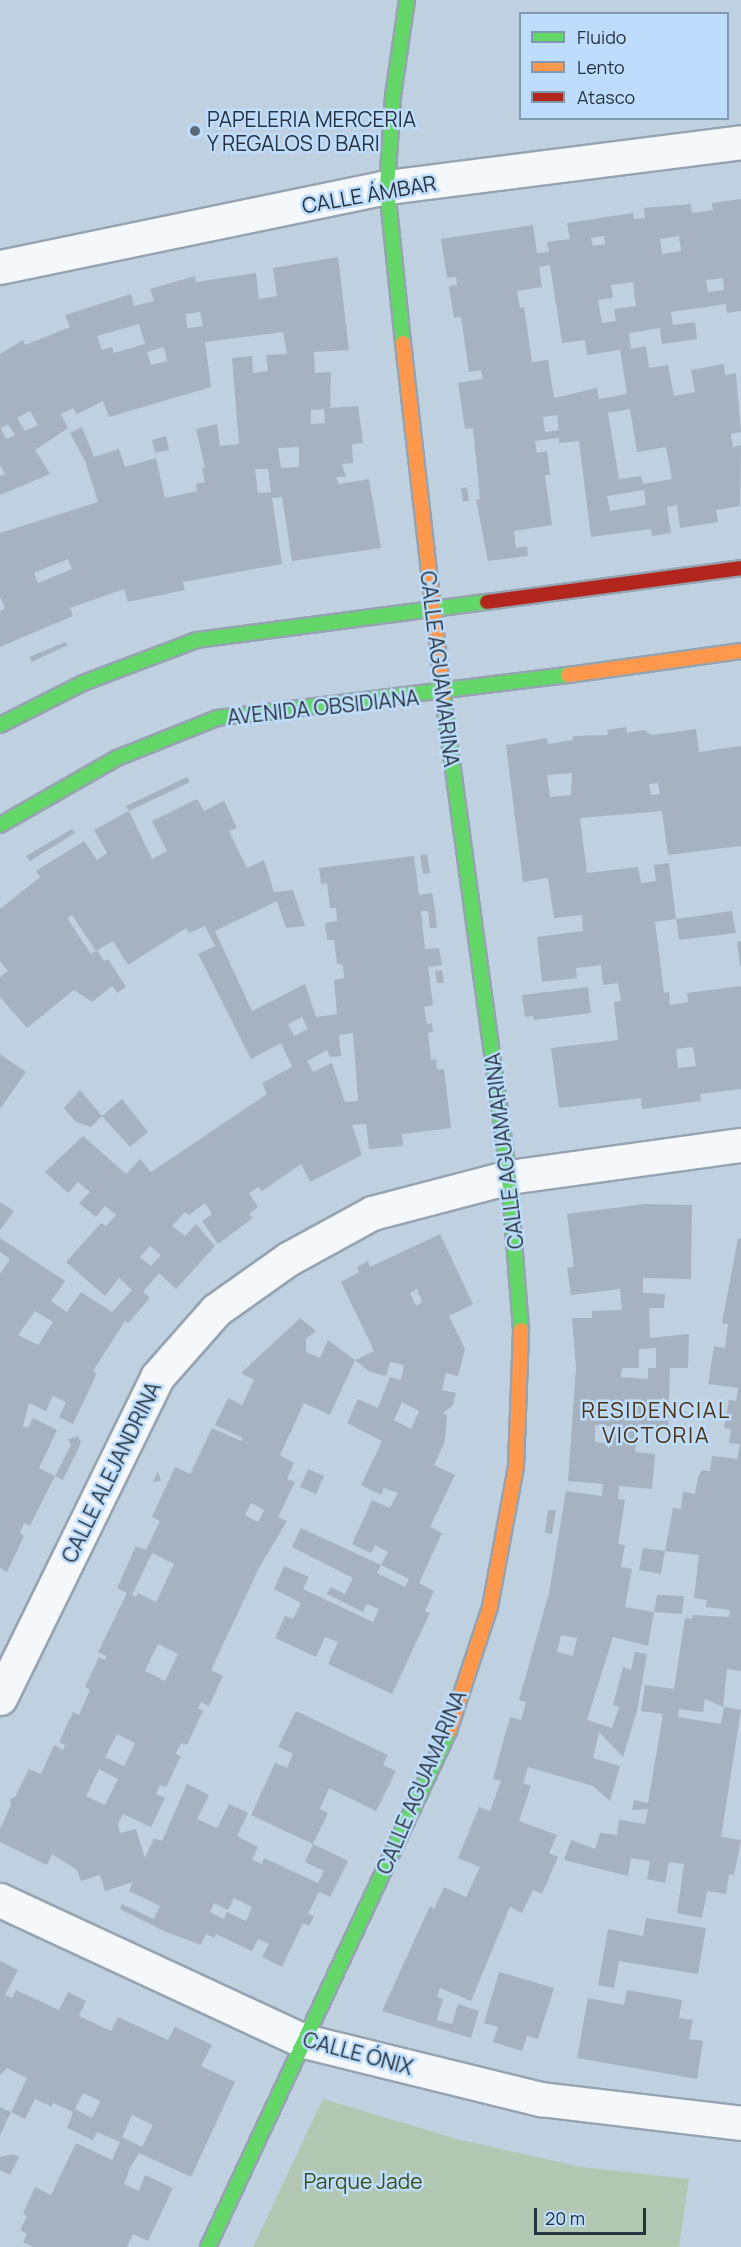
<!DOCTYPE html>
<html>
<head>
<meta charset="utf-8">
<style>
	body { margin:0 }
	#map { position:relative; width:741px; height:2247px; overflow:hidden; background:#bfd0e1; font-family:Manrope,sans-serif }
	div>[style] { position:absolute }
	.green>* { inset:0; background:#b2c7b1 }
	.building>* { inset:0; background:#a7b2c0 }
	.roads { filter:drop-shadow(2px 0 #96a3b0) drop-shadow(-2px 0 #96a3b0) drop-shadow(0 2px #96a3b0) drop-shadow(0 -2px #96a3b0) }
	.street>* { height:33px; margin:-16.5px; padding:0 16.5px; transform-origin:16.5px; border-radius:16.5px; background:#f5f8fa }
	.fast>* { height:14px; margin:-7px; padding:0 7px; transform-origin:7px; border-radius:7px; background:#63d668 }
	.slow>* { height:14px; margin:-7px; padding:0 7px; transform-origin:7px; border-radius:7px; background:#ff974d }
	.jam>* { height:14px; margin:-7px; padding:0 7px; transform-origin:7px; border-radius:7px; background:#b3261e }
	.dots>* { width:16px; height:16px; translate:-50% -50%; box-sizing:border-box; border:3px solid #beddfc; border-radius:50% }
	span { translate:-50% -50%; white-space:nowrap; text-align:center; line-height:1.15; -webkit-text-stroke:5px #beddfc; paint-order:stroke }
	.poi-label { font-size:21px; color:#26333e }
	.left { translate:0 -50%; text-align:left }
	.street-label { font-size:21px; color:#26333e }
	.park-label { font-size:21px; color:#394e17 }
	.neighbourhood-label { font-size:22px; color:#4d3212; letter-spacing:1.5px }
	.legend { position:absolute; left:519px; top:12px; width:210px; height:108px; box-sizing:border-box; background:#beddfc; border:2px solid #8199b0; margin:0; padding:8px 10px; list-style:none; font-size:18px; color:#26333e }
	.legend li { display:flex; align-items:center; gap:12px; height:30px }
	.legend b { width:30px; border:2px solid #8199b0 }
	.scale { position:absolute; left:534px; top:2208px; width:112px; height:27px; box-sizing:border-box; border:3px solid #26333e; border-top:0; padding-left:8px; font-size:18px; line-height:21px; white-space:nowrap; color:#26333e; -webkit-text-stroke:4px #beddfc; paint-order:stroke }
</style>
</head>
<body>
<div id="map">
	<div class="green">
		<i style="clip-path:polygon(323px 2099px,457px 2139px,581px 2167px,689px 2179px,679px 2247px,253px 2247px)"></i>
	</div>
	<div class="building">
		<i style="clip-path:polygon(evenodd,741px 199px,741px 311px,727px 313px,726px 304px,671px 312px,673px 325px,695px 322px,697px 339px,662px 344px,660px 328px,629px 333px,631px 349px,646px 346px,649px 368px,668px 365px,674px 396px,695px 392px,691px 370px,724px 364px,725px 375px,736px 373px,741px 432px,731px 434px,733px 447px,741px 445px,740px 506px,716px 510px,718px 522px,680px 528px,677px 505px,667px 507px,671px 533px,652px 536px,651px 529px,591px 537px,579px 441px,559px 443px,559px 438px,535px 441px,537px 453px,547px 451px,550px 475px,545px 475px,552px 525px,514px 531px,516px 548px,527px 546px,528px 556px,488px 561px,476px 499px,480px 499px,473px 428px,465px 429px,458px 383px,483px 379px,481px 370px,469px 372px,461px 317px,454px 318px,449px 286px,457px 285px,456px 277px,447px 278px,441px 239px,533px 225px,537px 253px,549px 252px,547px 242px,570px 239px,567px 223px,633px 213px,634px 219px,645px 218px,644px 208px,655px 207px,691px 204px,692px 213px,713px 210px,712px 203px,741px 199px,604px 236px,605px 244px,593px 246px,591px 238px,604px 236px,741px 199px,679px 236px,681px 251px,662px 254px,660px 239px,679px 236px,741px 199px,550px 265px,562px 343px,585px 340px,587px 355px,620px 350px,627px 394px,599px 399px,597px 388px,554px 398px,548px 360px,532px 362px,524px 307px,520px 308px,517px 291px,542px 287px,539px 267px,550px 265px,741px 199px,723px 278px,724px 290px,708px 292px,706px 280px,723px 278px,741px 199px,633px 282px,636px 306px,614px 309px,616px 321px,602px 323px,598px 300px,613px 298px,611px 285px,633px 282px,741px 199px,630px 409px,637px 452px,666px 447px,672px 479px,643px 484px,641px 476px,619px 479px,608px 413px,630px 409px,741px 199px,557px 415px,559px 430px,545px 432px,543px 417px,557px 415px,741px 199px,644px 490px,646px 505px,610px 511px,607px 496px,644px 490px)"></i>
		<i style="clip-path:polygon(evenodd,338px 257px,349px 350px,314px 352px,315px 373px,331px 372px,330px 408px,358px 406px,363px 443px,352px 444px,353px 463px,342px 464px,346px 477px,336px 477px,339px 484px,369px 479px,381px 548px,292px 561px,282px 497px,272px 498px,282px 564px,183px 582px,185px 590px,128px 602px,124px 589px,70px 608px,73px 616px,0 647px,0 611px,5px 608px,0 597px,0 533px,98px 502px,85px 461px,70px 433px,82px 427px,94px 457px,119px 449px,125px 467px,156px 458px,165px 498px,197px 491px,196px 484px,205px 482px,202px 468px,205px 468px,196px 429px,217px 424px,220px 446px,239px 444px,232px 358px,252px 356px,253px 373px,268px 371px,266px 355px,287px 354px,283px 332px,205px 342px,211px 387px,109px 417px,103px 401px,77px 414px,73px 408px,61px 414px,68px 428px,35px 450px,50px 474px,0 495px,0 476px,5px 474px,0 466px,0 354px,23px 340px,25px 345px,70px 327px,65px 315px,131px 294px,134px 306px,154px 301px,150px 289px,195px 276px,196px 282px,256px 273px,259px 299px,277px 296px,273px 268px,338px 257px,200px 312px,203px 326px,187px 328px,186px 314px,200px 312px,338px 257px,139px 324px,145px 344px,114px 353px,112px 347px,102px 350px,97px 336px,139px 324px,338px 257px,164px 347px,167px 361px,151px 365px,147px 352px,164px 347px,338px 257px,324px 409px,325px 423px,311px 424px,311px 410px,324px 409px,338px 257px,30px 411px,38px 425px,25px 431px,17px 418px,30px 411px,338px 257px,8px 424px,15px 435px,6px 439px,1px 428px,8px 424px,338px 257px,299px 447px,299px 467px,281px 468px,278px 448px,299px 447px,338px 257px,255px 469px,268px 469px,271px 492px,258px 493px,255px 469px,338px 257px,68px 559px,72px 569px,38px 583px,34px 573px,68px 559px)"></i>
		<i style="clip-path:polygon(166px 436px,169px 450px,155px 453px,152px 440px)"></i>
		<i style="clip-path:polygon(467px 487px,469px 501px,463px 501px,461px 489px)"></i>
		<i style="clip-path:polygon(65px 642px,68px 645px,32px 662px,29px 657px)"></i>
		<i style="clip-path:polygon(evenodd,626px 727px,627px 733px,644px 730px,652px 735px,696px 729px,699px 752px,741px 746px,741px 846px,668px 855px,662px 811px,580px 818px,587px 873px,638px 867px,641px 883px,656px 881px,654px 865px,669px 863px,676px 919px,655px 922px,664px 993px,669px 992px,670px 1005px,688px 1002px,687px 993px,741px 986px,741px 1089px,700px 1094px,701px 1101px,642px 1109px,641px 1098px,559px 1108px,551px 1048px,618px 1040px,614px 1002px,621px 1001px,618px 983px,603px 985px,601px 965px,576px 968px,577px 978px,542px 982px,537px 937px,583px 931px,582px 915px,554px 918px,548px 878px,523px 882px,506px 745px,547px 738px,548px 744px,573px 740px,573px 736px,608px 735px,607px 730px,626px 727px,572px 773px,571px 795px,550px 797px,547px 775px,572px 773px,626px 727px,658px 783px,660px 794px,651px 795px,649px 784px,658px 783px,626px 727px,693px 1047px,696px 1066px,678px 1068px,676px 1049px,693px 1047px)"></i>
		<i style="clip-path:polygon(187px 777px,190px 782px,129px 811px,126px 806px)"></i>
		<i style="clip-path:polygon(evenodd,197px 799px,204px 811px,224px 801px,237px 828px,229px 831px,247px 868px,264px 860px,274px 892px,293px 890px,305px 926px,286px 928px,277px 901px,215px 931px,252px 1011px,305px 984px,316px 1017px,337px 1014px,334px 980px,344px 978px,343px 965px,337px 964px,334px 940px,327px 940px,325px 923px,337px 921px,336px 908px,330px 908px,327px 883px,321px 884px,319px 868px,414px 856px,419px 895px,432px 893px,435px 910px,437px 928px,430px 928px,428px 911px,421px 911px,425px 949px,439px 948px,442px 965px,428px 967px,433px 1005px,424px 1007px,427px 1024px,432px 1023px,433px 1032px,428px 1033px,431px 1060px,436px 1059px,437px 1070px,444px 1069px,451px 1128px,402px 1134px,403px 1146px,369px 1149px,366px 1124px,352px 1125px,362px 1155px,310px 1182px,301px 1164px,262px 1191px,258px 1187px,249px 1193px,258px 1207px,249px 1214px,253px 1218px,218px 1244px,202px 1221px,212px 1214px,205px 1203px,189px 1215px,185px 1212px,172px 1226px,185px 1236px,196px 1224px,215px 1246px,176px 1289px,159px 1273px,143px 1292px,150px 1298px,128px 1323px,125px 1321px,93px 1371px,97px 1373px,73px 1424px,59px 1417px,66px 1402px,53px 1396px,46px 1411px,29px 1403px,23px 1426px,28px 1428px,33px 1418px,57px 1430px,39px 1468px,55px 1476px,71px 1445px,68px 1439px,78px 1436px,81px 1443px,63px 1480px,55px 1476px,30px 1526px,24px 1523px,20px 1533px,24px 1536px,7px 1572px,0 1568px,0 1274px,10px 1259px,0 1252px,0 1238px,65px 1281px,51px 1301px,67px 1312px,81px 1292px,112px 1312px,132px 1290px,119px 1278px,105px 1296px,66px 1262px,101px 1223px,106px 1226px,116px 1215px,105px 1206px,96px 1217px,79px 1203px,90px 1192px,78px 1182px,68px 1193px,45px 1172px,83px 1136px,126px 1174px,140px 1159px,151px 1172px,267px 1094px,262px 1083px,292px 1067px,281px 1043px,251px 1059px,198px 954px,215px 946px,205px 926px,189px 933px,186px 928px,128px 965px,113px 941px,96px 951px,72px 915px,67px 918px,91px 954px,97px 950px,104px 961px,108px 959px,126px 987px,117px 993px,112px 986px,92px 1002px,74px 990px,27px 1028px,0 997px,0 977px,8px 971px,0 961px,0 909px,40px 877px,36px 871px,84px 841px,97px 860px,107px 853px,94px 830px,129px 811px,152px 859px,167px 851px,152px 821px,197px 799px,302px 1017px,308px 1029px,294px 1036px,288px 1024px,302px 1017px,197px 799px,353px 1033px,358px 1101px,345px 1102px,332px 1063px,313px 1072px,307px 1061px,327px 1050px,330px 1057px,341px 1056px,339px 1035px,353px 1033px,197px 799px,150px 1246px,161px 1255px,151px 1266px,140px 1257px,150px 1246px,197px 799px,35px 1311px,53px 1322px,38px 1345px,18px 1335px,35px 1311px)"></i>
		<i style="clip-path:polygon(72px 829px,75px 833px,30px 861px,26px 856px)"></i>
		<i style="clip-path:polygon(427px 854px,430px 873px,423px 874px,420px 855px)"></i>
		<i style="clip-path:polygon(732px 911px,736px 933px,679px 940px,676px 919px)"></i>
		<i style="clip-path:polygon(741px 941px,741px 966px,740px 966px,737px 942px)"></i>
		<i style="clip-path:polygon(442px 970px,444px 983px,437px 983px,435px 971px)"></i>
		<i style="clip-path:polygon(588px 987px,591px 1013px,534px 1020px,533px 1016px,525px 1017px,522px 995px)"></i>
		<i style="clip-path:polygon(0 1054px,26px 1072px,0 1109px)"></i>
		<i style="clip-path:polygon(80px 1090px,102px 1116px,91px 1127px,76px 1122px,64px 1108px)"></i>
		<i style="clip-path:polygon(122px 1099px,148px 1132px,130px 1147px,102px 1116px)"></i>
		<i style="clip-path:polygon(0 1202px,14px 1211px,0 1230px)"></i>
		<i style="clip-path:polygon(evenodd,645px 1204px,692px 1205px,691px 1279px,643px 1278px,643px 1293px,665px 1294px,664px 1308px,649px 1308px,650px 1338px,689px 1334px,688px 1368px,670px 1368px,668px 1429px,638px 1428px,635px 1452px,655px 1454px,652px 1489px,619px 1486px,618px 1499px,625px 1500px,618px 1544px,625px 1545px,621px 1567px,632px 1569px,625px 1607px,654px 1612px,648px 1646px,613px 1637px,587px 1720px,612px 1728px,619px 1707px,613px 1705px,623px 1667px,631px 1670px,635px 1652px,647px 1654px,637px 1711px,623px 1757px,599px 1732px,593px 1758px,620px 1766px,610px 1801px,593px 1786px,528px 1767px,523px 1783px,531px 1786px,519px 1821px,557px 1835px,549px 1853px,558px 1857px,542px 1894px,533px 1890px,522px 1913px,510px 1907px,471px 2001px,440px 1988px,437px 1997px,443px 1999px,437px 2020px,452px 2024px,458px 2004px,479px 2011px,471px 2038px,382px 2011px,430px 1906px,434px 1909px,444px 1887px,466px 1897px,480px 1867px,458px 1858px,479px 1807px,490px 1811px,501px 1781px,493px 1779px,510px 1717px,521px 1720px,526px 1702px,519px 1700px,549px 1593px,566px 1491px,602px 1496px,603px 1484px,568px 1481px,576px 1368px,572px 1318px,592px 1318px,592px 1311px,622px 1310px,620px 1289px,571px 1295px,567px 1268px,574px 1267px,567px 1214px,645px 1204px,656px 1348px,656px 1368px,648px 1368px,648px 1379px,621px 1377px,622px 1368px,639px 1368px,639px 1349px,656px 1348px,645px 1204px,595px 1425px,614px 1427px,612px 1444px,595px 1442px,595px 1425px,645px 1204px,561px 1635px,577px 1638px,573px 1656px,557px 1652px,561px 1635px)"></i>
		<i style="clip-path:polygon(evenodd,440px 1234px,473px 1304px,449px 1316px,465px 1349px,458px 1376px,446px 1373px,442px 1390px,456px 1393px,453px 1405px,443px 1413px,447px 1415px,445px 1441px,434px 1465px,455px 1475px,430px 1527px,442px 1533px,419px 1583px,434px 1591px,425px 1611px,430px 1613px,392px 1694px,328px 1664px,338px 1642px,325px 1637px,316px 1657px,275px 1638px,285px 1616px,293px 1619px,301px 1603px,274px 1589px,284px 1566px,309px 1577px,303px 1589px,373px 1622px,379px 1609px,367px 1604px,363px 1612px,327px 1594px,331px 1587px,345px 1594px,353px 1578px,292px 1547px,301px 1528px,381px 1565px,377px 1573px,405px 1587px,409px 1579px,381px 1565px,388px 1552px,375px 1545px,371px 1553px,352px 1544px,372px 1500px,390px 1508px,398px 1493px,384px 1488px,381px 1495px,361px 1485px,382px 1441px,347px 1423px,358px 1399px,378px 1408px,390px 1377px,401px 1380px,404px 1365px,390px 1362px,386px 1376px,370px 1372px,355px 1360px,374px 1351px,341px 1282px,359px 1272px,357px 1267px,368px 1261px,370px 1267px,440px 1234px,417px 1289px,422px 1302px,416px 1306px,410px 1293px,417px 1289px,440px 1234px,402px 1402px,419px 1411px,411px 1429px,394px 1420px,402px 1402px)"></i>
		<i style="clip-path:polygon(738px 1238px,741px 1239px,741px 1671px,727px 1669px,723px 1707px,705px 1699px,703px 1712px,679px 1709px,678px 1717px,721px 1724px,724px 1707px,741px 1710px,721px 1837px,741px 1840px,734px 1875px,729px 1874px,726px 1894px,707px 1891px,702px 1918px,677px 1913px,684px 1864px,669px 1862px,665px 1883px,647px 1879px,650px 1861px,631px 1858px,628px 1876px,564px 1860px,571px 1840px,595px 1849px,600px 1833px,617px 1835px,619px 1820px,645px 1824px,648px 1809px,632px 1810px,634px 1800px,648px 1803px,663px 1714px,641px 1711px,645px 1685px,674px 1689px,685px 1618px,692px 1619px,693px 1615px,729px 1617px,730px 1610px,706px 1607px,707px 1600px,694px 1598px,699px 1555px,665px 1551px,673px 1508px,681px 1509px,683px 1492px,695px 1494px,698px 1477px,702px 1470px,710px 1471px,712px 1456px,737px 1459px,740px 1444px,729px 1443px,731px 1429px,724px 1428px,729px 1400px,736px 1401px,738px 1388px,708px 1384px,714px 1346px,725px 1348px,728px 1324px,722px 1323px)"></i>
		<i style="clip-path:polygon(evenodd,300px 1318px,316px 1331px,306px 1339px,306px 1352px,320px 1358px,328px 1340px,355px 1360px,330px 1415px,304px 1403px,280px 1455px,294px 1463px,287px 1479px,295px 1482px,278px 1517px,287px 1521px,259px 1568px,211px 1670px,223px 1676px,209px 1706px,201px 1702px,198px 1708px,203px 1711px,187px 1745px,182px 1743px,178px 1748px,176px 1754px,181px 1756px,166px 1787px,160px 1785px,156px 1794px,165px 1798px,151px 1827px,123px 1814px,118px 1824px,120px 1833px,136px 1829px,145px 1858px,154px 1838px,162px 1841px,187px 1784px,209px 1795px,197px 1819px,217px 1828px,229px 1804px,248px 1813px,237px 1836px,258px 1847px,252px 1860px,262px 1864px,264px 1858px,318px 1883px,324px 1871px,305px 1862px,313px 1844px,348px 1861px,330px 1897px,319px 1892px,308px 1914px,314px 1916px,309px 1926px,303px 1923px,282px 1967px,262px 1957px,269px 1944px,258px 1939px,252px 1951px,216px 1934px,214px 1938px,206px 1934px,201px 1945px,166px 1932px,120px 1909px,122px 1904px,154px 1919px,160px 1906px,129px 1891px,133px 1882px,105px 1891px,100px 1875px,81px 1881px,77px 1870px,52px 1854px,47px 1865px,0 1842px,0 1829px,11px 1805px,10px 1799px,15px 1797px,29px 1769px,41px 1774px,54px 1745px,63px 1750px,65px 1745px,59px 1742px,73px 1712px,79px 1715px,90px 1690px,85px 1687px,99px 1657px,105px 1660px,106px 1656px,98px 1652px,127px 1593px,117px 1588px,136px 1546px,146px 1550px,160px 1521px,152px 1517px,175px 1467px,190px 1474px,212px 1428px,241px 1441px,243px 1438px,215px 1425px,228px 1398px,242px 1405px,254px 1380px,241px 1373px,300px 1318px,251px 1503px,264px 1510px,258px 1522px,245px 1515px,251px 1503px,300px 1318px,152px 1553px,174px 1564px,156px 1602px,138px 1593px,136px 1597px,132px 1595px,152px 1553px,300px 1318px,158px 1644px,178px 1654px,165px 1681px,145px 1671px,158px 1644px,300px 1318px,117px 1734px,135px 1743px,124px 1766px,105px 1757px,117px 1734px,300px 1318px,99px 1769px,118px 1779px,105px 1805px,86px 1796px,99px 1769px,300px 1318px,234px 1898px,252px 1907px,246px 1921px,227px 1912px,224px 1919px,210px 1912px,214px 1903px,228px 1910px,234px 1898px)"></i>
		<i style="clip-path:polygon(308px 1469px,324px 1476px,316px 1494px,300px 1487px)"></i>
		<i style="clip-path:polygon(158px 1471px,161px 1481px,153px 1482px)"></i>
		<i style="clip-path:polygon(548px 1510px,556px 1510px,552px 1534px,545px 1533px)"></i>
		<i style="clip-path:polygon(643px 1548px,665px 1551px,661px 1574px,639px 1570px)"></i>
		<i style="clip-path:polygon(657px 1595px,684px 1596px,682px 1614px,654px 1612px)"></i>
		<i style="clip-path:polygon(296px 1711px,388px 1755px,383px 1765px,396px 1771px,376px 1811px,329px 1788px,320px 1809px,328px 1813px,313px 1844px,251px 1815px,275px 1763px,287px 1768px,293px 1754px,278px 1747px)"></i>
		<i style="clip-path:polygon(646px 1918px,706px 1928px,698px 1974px,619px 1961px,614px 1988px,598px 1985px,608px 1929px,643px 1936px)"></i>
		<i style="clip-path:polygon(evenodd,0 1961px,18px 1970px,5px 1995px,12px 1998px,16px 1990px,59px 2010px,68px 1992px,86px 2001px,79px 2016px,111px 2031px,118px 2017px,168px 2040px,175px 2027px,212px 2045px,201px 2066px,235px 2082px,191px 2177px,139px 2153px,130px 2168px,124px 2184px,139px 2191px,145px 2175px,173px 2188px,148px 2241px,133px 2234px,127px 2247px,33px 2247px,23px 2242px,27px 2234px,20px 2230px,27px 2216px,23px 2213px,35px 2187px,51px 2195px,76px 2143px,112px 2160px,120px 2142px,97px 2132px,93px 2140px,67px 2128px,73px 2112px,53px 2103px,52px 2107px,35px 2099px,25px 2119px,11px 2112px,27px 2078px,7px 2068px,0 2075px,0 1961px,83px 2093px,100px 2101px,92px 2118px,75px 2109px,83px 2093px,0 1961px,132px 2115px,153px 2125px,142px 2147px,122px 2137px,132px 2115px)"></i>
		<i style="clip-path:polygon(499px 1972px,554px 1988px,538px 2039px,527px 2036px,522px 2051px,493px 2042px,498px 2027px,484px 2023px)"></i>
		<i style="clip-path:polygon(627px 1990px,682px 2000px,679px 2018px,693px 2020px,689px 2039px,703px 2041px,697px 2079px,577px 2058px,588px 1998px,624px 2005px)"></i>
		<i style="clip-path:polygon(0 2107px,11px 2112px,0 2135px)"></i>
		<i style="clip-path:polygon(13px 2154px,19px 2157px,10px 2175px,0 2170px,0 2157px)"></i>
	</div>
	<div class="roads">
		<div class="street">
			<i style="left:0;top:267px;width:395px;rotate:-11.7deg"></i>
			<i style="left:387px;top:187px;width:357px;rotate:-7.2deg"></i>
			<i style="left:0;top:1698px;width:357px;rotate:-63.9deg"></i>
			<i style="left:157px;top:1377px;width:89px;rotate:-48.6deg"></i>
			<i style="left:216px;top:1310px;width:88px;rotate:-35.3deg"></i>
			<i style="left:288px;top:1259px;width:96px;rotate:-28.7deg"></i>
			<i style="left:372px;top:1213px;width:142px;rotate:-14.7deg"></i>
			<i style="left:509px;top:1177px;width:234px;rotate:-7.9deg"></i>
			<i style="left:0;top:1900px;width:335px;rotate:24.9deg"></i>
			<i style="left:304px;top:2041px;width:244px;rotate:13.8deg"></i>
			<i style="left:541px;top:2099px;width:201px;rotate:6.8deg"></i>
		</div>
		<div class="fast">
			<i style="left:403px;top:343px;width:157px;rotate:-95.9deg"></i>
			<i style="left:387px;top:187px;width:91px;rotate:-86.2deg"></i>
			<i style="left:393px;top:96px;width:97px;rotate:-81.7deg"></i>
			<i style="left:443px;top:696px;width:486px;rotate:82.2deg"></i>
			<i style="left:509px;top:1177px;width:153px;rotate:85.5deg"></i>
			<i style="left:0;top:725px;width:93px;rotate:-26.8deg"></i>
			<i style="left:83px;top:683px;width:122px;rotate:-20.7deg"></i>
			<i style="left:197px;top:640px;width:292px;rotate:-7.5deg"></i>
			<i style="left:0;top:825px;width:135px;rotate:-29.8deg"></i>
			<i style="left:117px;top:758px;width:108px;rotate:-21.8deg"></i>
			<i style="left:217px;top:718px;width:354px;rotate:-7deg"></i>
			<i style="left:208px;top:2247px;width:570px;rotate:-64.96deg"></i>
		</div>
		<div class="slow">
			<i style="left:403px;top:343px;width:355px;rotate:83.5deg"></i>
			<i style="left:568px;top:675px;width:175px;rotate:-7.9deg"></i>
			<i style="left:449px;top:1731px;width:131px;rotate:-71.7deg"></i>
			<i style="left:490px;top:1607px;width:142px;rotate:-79.5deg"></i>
			<i style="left:516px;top:1467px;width:137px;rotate:-87.9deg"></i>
		</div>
		<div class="jam">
			<i style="left:487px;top:602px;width:256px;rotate:-7.6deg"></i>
		</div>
	</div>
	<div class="dots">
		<i style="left:195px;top:131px;background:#5c6a77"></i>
	</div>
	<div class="poi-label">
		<span class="left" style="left:207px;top:131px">PAPELERIA MERCERIA<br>Y REGALOS D BARI</span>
	</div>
	<div class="street-label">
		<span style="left:369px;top:194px;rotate:-10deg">CALLE ÁMBAR</span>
		<span style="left:440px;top:669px;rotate:83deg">CALLE AGUAMARINA</span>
		<span style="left:323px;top:707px;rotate:-6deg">AVENIDA OBSIDIANA</span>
		<span style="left:504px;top:1151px;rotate:-97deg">CALLE AGUAMARINA</span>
		<span style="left:111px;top:1472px;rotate:-64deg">CALLE ALEJANDRINA</span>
		<span style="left:421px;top:1782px;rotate:-67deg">CALLE AGUAMARINA</span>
		<span style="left:358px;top:2053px;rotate:15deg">CALLE ÓNIX</span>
	</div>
	<div class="park-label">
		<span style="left:363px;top:2181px">Parque Jade</span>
	</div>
	<div class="neighbourhood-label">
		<span style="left:656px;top:1423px">RESIDENCIAL<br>VICTORIA</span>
	</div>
	<ul class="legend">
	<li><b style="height:8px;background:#63d668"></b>Fluido</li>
	<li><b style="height:8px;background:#ff974d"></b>Lento</li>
	<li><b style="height:8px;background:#b3261e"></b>Atasco</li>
	</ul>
	<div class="scale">20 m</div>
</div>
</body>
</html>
